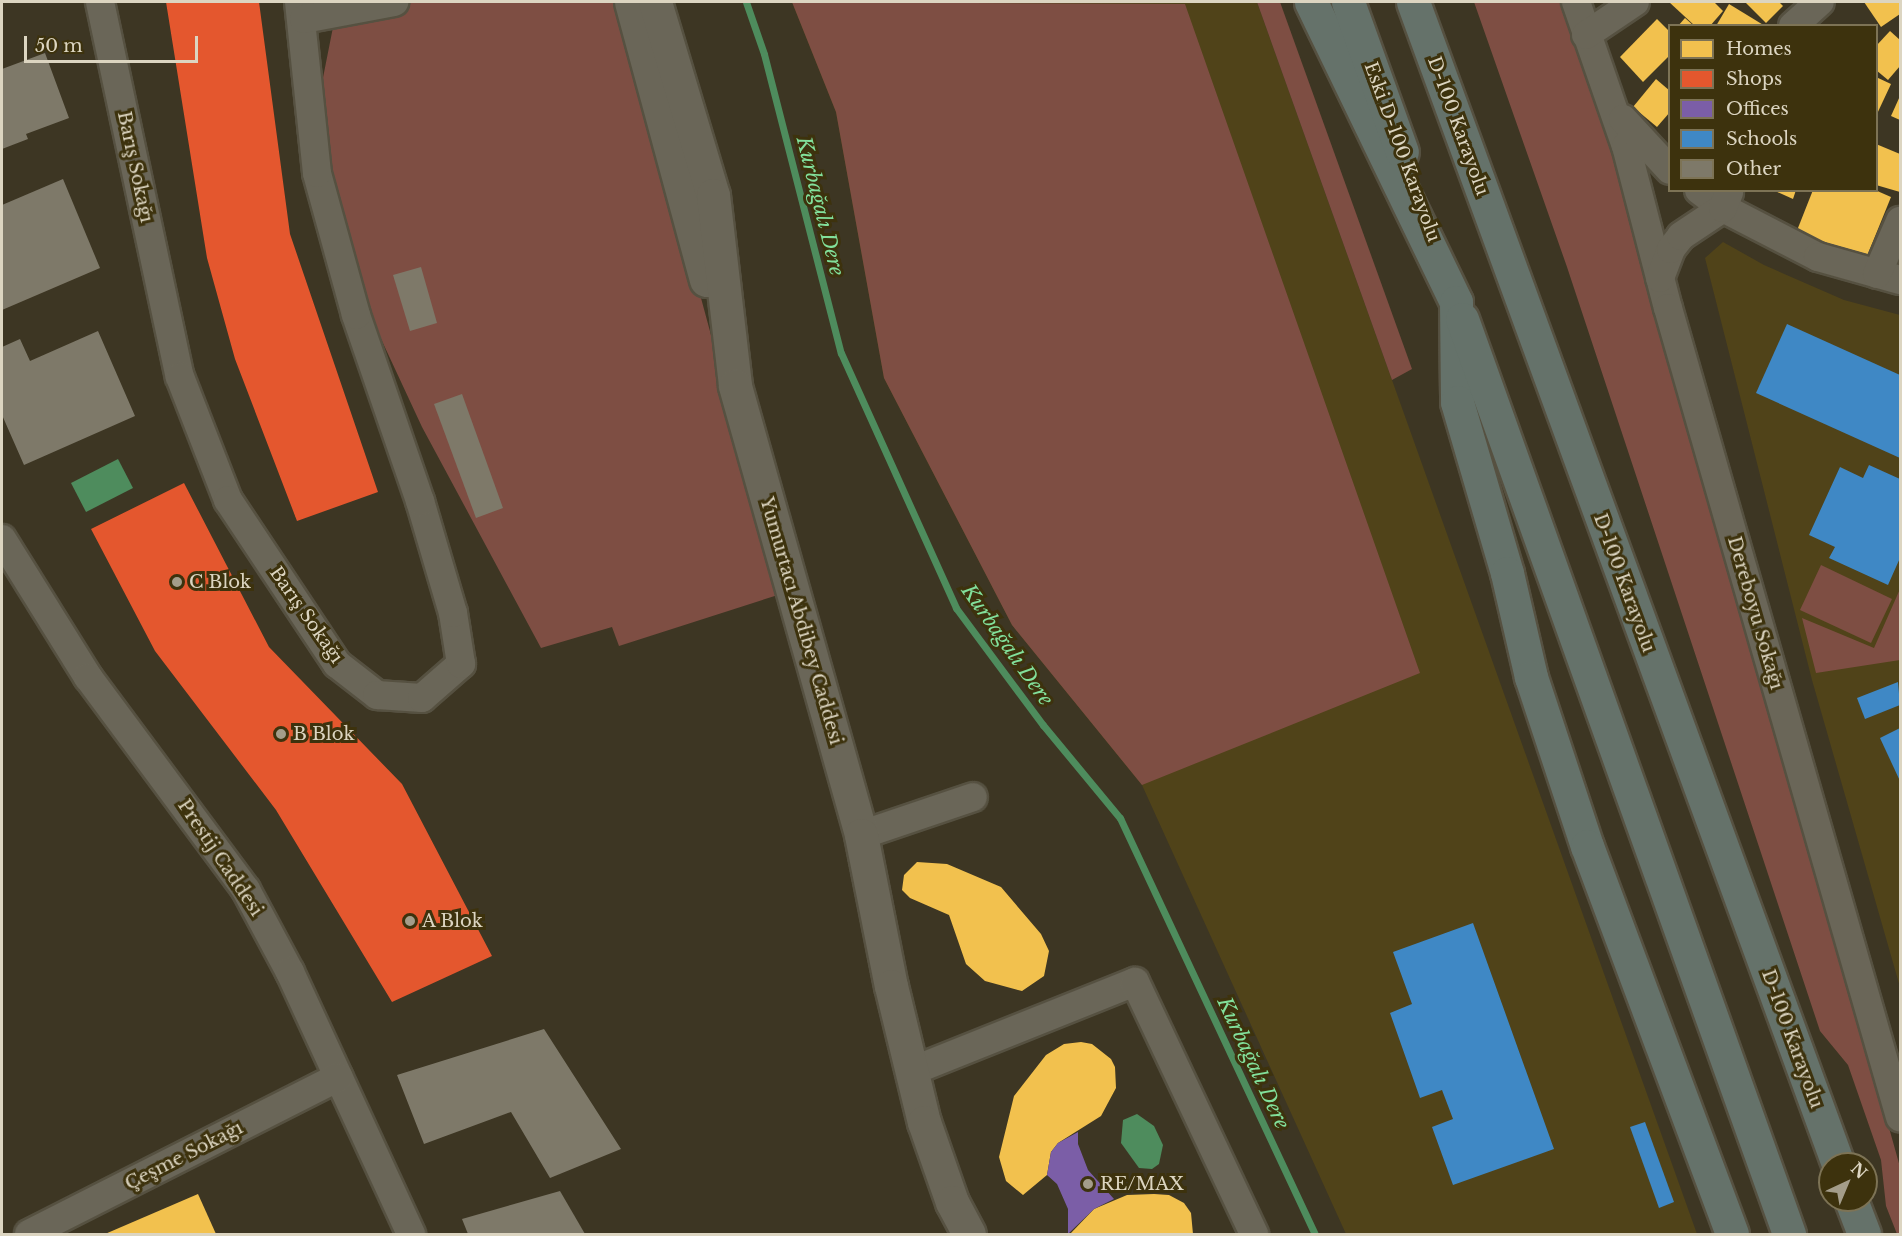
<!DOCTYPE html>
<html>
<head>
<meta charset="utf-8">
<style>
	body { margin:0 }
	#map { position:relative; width:1902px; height:1236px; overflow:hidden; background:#3d3623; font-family:"Libre Baskerville",serif }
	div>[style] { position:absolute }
	.built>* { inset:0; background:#504319 }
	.green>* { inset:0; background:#7e4e43 }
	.water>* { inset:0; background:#4e8c5d }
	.homes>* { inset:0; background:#f2c14e }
	.shops>* { inset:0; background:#e4572e }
	.offices>* { inset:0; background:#7b5ea7 }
	.schools>* { inset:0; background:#3f88c5 }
	.stream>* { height:7px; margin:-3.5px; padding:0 3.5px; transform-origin:3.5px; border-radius:3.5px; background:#4e8c5d }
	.building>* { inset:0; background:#7e7969 }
	.roads { filter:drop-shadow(2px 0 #565141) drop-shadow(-2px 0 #565141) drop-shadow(0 2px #565141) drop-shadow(0 -2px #565141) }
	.street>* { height:28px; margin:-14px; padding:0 14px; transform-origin:14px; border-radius:14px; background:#6a6658 }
	.secondary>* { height:33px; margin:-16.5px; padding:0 16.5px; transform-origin:16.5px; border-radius:16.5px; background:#6a6658 }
	.highway>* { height:33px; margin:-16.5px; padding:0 16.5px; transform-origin:16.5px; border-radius:16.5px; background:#65726a }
	.dots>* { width:16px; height:16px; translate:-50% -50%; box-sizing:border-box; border:3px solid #3d320d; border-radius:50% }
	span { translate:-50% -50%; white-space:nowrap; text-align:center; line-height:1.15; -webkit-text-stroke:6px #3d320d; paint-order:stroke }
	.street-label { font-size:18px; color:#dcd5c1 }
	.poi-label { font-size:18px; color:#dcd5c1 }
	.left { translate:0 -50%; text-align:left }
	.water-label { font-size:20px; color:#82e09b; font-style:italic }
	.frame { position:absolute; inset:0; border:3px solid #dcd5c1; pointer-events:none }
	.legend { position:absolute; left:1668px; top:24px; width:210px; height:168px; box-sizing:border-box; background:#3d320d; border:2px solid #7d7355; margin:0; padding:8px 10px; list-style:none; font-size:18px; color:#dcd5c1 }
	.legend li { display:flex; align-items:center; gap:12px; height:30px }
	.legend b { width:30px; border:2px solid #7d7355 }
	.north { position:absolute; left:1818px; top:1152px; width:60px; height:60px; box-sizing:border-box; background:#3d320d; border:2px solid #7d7355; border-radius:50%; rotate:44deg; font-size:16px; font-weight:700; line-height:24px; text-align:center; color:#dcd5c1 }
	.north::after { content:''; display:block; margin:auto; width:21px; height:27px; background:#a49d8a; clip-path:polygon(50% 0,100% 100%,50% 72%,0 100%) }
	.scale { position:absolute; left:24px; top:36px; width:174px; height:27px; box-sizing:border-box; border:3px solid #dcd5c1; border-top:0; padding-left:8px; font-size:18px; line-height:21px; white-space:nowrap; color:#dcd5c1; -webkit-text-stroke:4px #3d320d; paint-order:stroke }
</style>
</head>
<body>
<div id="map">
	<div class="built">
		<i style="clip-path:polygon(792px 2px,1257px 2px,1697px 1234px,1346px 1234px,1142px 785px,1012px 625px,884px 378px,836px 112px)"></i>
		<i style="clip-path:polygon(1723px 242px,1764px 265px,1844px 300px,1900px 315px,1900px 987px,1812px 680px,1705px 258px)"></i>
	</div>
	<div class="green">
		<i style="clip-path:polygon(403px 2px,621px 2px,781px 594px,619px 646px,612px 627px,541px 648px,422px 427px,335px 240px,318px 103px,336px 12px)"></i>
		<i style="clip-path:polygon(792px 2px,1185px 4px,1420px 673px,1142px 785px,1012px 625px,884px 378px,836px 112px)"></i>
		<i style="clip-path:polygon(1257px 2px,1280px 2px,1412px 369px,1392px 380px)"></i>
		<i style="clip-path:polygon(1474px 2px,1564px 2px,1655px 291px,1900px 1167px,1900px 1234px,1897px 1234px,1886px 1206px,1881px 1160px,1848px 1065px,1820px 1031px,1567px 267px)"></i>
		<i style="clip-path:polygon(1821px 565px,1892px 599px,1871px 643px,1800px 610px)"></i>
		<i style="clip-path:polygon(1900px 589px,1900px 660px,1816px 673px,1802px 618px,1874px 648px)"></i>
	</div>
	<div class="water">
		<i style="clip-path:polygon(118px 459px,133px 488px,86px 512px,71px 483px)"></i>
		<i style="clip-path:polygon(1137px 1114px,1154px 1126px,1163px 1145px,1159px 1164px,1152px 1169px,1139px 1168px,1121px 1143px,1123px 1120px)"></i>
	</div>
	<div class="homes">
		<i style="clip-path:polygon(1669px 2px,1714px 2px,1723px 11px,1710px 26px,1695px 26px)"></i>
		<i style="clip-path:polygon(1745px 2px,1779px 2px,1783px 6px,1766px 23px)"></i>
		<i style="clip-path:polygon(1864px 2px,1900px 2px,1900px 14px,1881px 27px)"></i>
		<i style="clip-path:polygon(1729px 4px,1765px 26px,1716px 26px)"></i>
		<i style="clip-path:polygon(253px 8px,267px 103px,186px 115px,172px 20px)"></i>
		<i style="clip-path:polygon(1685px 18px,1694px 26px,1678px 26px)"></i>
		<i style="clip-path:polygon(1657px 19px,1670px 32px,1670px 55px,1643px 82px,1620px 57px)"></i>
		<i style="clip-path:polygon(1890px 31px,1900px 40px,1900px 66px,1888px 80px,1876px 70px,1876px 46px)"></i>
		<i style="clip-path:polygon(1876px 77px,1891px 84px,1876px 116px)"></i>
		<i style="clip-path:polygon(1656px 79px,1670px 91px,1670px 112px,1657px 127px,1633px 107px)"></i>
		<i style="clip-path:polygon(1900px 96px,1900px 120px,1891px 116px)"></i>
		<i style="clip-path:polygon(1876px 144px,1900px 154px,1900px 192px,1876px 185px)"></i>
		<i style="clip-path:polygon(1773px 190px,1796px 190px,1793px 199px)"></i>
		<i style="clip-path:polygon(1813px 190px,1875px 190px,1891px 197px,1865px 261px,1796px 233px)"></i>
		<i style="clip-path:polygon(289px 239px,314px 332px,236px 353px,210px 260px)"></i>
		<i style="clip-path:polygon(343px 400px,373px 491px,296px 517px,265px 426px)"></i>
		<i style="clip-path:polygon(197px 523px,234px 606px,156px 641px,119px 558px)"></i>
		<i style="clip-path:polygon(278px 658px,351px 765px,284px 811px,211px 704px)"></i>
		<i style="clip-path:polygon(427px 847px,478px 953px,393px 994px,341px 888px)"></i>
		<i style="clip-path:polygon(917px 862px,947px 864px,1001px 887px,1041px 934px,1049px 951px,1044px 976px,1022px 991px,985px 981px,966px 964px,949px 915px,910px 898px,902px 890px,904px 875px)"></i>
		<i style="clip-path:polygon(1081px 1042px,1092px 1044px,1111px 1059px,1115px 1067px,1116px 1088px,1101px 1116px,1058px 1143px,1051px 1152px,1047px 1175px,1023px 1195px,1006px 1181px,999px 1157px,1014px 1096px,1046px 1055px,1064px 1044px)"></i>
		<i style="clip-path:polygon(198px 1194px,216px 1234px,105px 1234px)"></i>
		<i style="clip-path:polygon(1154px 1194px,1169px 1195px,1184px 1203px,1191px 1213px,1193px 1234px,1070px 1234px,1094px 1209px,1127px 1195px)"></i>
	</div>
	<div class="shops">
		<i style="clip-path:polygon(166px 2px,259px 2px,290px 234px,378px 492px,297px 521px,235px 359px,207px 258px)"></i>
		<i style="clip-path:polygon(184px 483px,269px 647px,402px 784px,492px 956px,392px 1002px,276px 810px,155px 651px,91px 529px)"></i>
	</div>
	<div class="offices">
		<i style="clip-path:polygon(1078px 1132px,1078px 1144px,1088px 1170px,1114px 1199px,1094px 1209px,1068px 1234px,1068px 1209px,1057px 1184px,1047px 1175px,1051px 1152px,1058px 1143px)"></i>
	</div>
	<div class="schools">
		<i style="clip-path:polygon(1787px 324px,1900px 375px,1900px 458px,1756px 393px)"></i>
		<i style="clip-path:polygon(1869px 465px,1900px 479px,1900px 558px,1888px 585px,1829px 558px,1835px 547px,1809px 535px,1840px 467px,1863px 478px)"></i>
		<i style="clip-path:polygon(1898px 682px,1900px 705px,1865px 719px,1857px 698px)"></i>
		<i style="clip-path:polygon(1900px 728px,1900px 781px,1880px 738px)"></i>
		<i style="clip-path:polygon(1473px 923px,1554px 1149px,1453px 1185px,1432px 1127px,1453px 1119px,1442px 1090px,1420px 1098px,1390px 1013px,1412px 1004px,1393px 952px)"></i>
		<i style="clip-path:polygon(1645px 1122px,1674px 1202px,1659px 1208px,1630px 1127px)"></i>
	</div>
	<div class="stream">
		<i style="left:746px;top:2px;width:55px;rotate:70.9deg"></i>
		<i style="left:764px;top:54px;width:309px;rotate:75.6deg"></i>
		<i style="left:841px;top:353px;width:280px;rotate:65.7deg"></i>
		<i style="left:956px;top:608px;width:146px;rotate:53.4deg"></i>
		<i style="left:1043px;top:725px;width:121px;rotate:50.4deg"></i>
		<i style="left:1120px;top:818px;width:459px;rotate:64.9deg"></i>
	</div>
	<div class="building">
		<i style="clip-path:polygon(45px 53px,69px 118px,26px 134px,28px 139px,2px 149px,2px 69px)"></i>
		<i style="clip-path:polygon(63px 179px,100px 268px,2px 310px,2px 205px)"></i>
		<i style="clip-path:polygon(421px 267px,437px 323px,410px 331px,393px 275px)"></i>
		<i style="clip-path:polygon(98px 331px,135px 416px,24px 465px,2px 415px,2px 347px,20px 339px,30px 361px)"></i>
		<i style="clip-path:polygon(462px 394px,503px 508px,476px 518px,434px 404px)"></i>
		<i style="clip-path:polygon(544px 1029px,621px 1149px,550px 1178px,511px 1112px,424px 1144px,397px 1075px)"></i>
		<i style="clip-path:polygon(560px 1191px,585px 1234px,468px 1234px,462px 1219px)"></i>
	</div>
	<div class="roads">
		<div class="street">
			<i style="left:100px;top:2px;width:383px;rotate:78deg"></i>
			<i style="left:180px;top:377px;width:132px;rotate:68.7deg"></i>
			<i style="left:228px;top:500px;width:197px;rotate:56.4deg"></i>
			<i style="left:337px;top:664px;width:51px;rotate:37.8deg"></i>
			<i style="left:377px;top:695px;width:45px;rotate:3.8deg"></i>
			<i style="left:422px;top:698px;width:52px;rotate:-41.1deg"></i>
			<i style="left:461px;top:664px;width:52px;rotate:-98.9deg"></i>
			<i style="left:453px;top:613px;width:117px;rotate:-106.4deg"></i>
			<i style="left:420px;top:501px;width:197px;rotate:-109deg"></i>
			<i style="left:356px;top:315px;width:147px;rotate:-105.4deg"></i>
			<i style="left:317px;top:173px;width:172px;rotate:-96deg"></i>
			<i style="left:1576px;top:2px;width:152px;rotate:70.9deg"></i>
			<i style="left:1626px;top:146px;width:167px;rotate:75.5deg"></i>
			<i style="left:1668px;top:308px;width:842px;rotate:74deg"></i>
			<i style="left:304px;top:19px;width:92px;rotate:-10.7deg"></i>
			<i style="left:1793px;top:26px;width:36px;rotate:-42deg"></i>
			<i style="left:1586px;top:35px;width:59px;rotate:-34deg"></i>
			<i style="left:1623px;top:119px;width:69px;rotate:47.3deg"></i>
			<i style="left:1699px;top:190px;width:30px;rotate:37deg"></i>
			<i style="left:1723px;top:208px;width:107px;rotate:27.3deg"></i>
			<i style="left:1818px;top:257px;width:85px;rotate:15.7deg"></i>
			<i style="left:1877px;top:274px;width:58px;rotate:-66.5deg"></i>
			<i style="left:1660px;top:278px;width:31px;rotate:-69deg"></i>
			<i style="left:1671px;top:249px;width:16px;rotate:-52deg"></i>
			<i style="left:1681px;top:236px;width:50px;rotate:-33.7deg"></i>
			<i style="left:1723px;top:208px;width:17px;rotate:-69deg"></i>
			<i style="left:2px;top:539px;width:163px;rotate:58.1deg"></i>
			<i style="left:88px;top:677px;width:265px;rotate:53.4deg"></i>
			<i style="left:246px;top:890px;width:93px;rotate:61.8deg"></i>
			<i style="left:290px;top:972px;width:289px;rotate:65.2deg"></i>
			<i style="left:861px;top:835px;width:118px;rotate:-18.7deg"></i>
			<i style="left:912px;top:1071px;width:240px;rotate:-21.8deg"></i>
			<i style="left:1135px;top:982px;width:279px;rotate:64.7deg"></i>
			<i style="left:29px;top:1234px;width:347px;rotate:-26.9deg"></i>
		</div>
		<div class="secondary">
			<i style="left:631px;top:2px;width:288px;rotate:74.9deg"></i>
			<i style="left:655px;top:2px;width:202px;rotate:73.3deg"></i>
			<i style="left:713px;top:195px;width:192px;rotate:83.4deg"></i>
			<i style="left:735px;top:386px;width:466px;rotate:74.3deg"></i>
			<i style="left:861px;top:835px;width:154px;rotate:78.8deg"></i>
			<i style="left:891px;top:986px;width:140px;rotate:76.4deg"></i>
			<i style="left:924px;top:1122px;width:85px;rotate:70.7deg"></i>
			<i style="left:952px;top:1202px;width:36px;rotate:62deg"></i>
		</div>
		<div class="highway">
			<i style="left:1311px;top:2px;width:333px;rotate:64.2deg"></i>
			<i style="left:1456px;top:302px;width:100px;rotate:89.4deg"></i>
			<i style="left:1457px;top:402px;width:178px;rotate:73.7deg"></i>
			<i style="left:1507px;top:573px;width:107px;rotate:77deg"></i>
			<i style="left:1531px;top:677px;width:178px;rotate:71.7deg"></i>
			<i style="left:1587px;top:846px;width:414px;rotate:69.5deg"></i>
			<i style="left:1348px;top:2px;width:159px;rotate:70.2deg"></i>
			<i style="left:1413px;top:2px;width:1237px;rotate:69.91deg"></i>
			<i style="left:1462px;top:319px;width:972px;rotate:70.33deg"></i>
			<i style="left:1851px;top:1200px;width:36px;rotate:69deg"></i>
		</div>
	</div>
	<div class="dots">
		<i style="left:177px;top:582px;background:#a49d8a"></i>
		<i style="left:281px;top:734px;background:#a49d8a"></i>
		<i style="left:410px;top:921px;background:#a49d8a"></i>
		<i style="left:1088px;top:1184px;background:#a49d8a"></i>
	</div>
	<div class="street-label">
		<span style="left:1458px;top:126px;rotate:70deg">D-100 Karayolu</span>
		<span style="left:1402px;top:152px;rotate:70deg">Eski D-100 Karayolu</span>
		<span style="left:135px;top:167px;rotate:78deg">Barış Sokağı</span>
		<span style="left:1624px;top:583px;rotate:70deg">D-100 Karayolu</span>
		<span style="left:1755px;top:613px;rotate:74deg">Dereboyu Sokağı</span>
		<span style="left:306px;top:615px;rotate:55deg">Barış Sokağı</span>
		<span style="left:801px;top:621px;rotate:74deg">Yumurtacı Abdibey Caddesi</span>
		<span style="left:220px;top:858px;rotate:56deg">Prestij Caddesi</span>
		<span style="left:1792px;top:1039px;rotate:70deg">D-100 Karayolu</span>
		<span style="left:184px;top:1156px;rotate:-27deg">Çeşme Sokağı</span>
	</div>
	<div class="poi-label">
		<span class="left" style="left:189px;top:582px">C Blok</span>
		<span class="left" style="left:293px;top:734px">B Blok</span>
		<span class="left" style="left:422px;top:921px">A Blok</span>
		<span class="left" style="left:1100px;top:1184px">RE/MAX</span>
	</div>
	<div class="water-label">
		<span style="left:820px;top:206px;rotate:76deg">Kurbağalı Dere</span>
		<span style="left:1007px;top:645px;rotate:55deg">Kurbağalı Dere</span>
		<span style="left:1253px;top:1063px;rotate:65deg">Kurbağalı Dere</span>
	</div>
	<div class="frame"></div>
	<ul class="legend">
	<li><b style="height:16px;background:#f2c14e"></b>Homes</li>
	<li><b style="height:16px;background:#e4572e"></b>Shops</li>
	<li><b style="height:16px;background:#7b5ea7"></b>Offices</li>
	<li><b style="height:16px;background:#3f88c5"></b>Schools</li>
	<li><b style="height:16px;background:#7e7969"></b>Other</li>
	</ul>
	<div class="north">N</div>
	<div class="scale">50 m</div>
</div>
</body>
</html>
